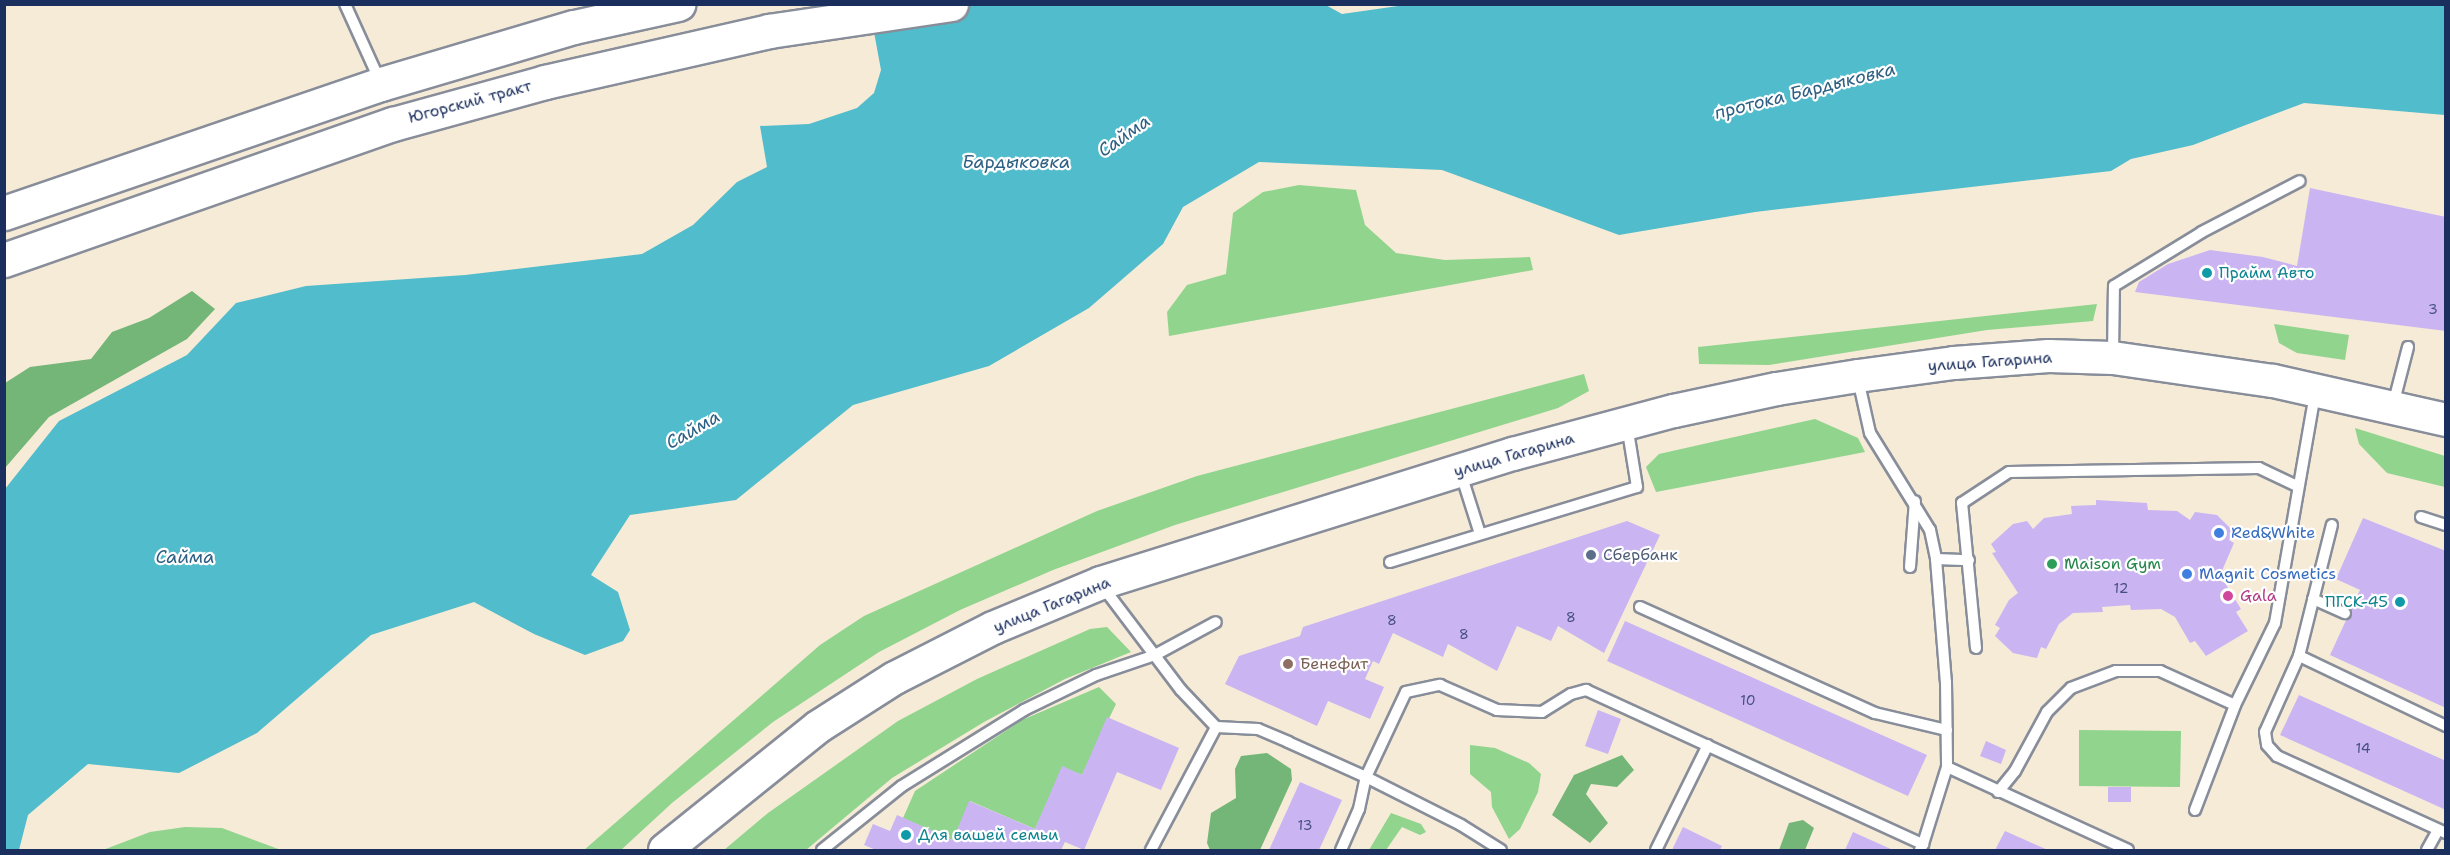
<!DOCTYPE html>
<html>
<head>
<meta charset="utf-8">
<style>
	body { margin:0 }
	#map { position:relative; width:2450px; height:855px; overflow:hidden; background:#f6ebd7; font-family:"Shantell Sans",sans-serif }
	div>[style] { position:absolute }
	.green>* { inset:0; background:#90d48d }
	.forest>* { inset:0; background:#74b678 }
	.water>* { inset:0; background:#51bccb }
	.building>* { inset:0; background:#cab4f2 }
	.roads { filter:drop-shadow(2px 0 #888d9a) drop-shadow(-2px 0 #888d9a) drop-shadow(0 2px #888d9a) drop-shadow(0 -2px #888d9a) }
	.service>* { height:10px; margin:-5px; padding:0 5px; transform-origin:5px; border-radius:5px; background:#fff }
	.secondary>* { height:32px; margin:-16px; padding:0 16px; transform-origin:16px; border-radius:16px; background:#fff }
	.primary>* { height:33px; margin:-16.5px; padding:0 16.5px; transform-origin:16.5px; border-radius:16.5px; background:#fff }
	.dots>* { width:16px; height:16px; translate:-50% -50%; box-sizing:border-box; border:3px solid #fff; border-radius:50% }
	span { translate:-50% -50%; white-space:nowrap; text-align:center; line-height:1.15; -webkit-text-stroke:4.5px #fff; paint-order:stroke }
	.number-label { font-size:14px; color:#475083 }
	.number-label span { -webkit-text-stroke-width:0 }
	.street-label { font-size:16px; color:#1b2f5e }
	.culture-label { font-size:16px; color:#0d838f }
	.left { translate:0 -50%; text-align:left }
	.right { translate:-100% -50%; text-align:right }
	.shop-label { font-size:16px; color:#366cbe }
	.service-label { font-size:16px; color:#4e5e75 }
	.leisure-label { font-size:16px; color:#27864d }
	.hotel-label { font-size:16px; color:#b23c85 }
	.education-label { font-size:16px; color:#785e54 }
	.water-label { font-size:18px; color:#2e6084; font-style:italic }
	.frame { position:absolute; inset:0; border:6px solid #1b2f5e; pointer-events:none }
</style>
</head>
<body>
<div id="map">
	<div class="green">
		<i style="clip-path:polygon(1299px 185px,1356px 190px,1365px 225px,1396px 253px,1445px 260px,1530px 257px,1533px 270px,1169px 336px,1167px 312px,1187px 285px,1226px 274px,1233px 213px,1263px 192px)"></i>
		<i style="clip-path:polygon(2097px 304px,2093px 321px,1987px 330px,1769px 365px,1699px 364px,1698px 347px)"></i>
		<i style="clip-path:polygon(2274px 324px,2349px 335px,2345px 360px,2297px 353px,2279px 343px)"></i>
		<i style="clip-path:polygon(1584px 374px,1589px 391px,1558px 408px,1175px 525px,1053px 570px,960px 610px,879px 652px,773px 722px,672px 803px,621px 850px,584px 850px,820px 645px,864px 616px,1097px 511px,1197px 476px)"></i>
		<i style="clip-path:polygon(1815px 419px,1858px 438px,1865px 452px,1656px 492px,1646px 467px,1659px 454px)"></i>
		<i style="clip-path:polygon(2355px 428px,2445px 456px,2445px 487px,2387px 473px,2359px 444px)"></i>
		<i style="clip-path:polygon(1107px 627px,1131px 652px,1065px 679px,984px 722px,892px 778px,806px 850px,724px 850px,768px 813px,898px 721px,977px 679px,1090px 629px)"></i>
		<i style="clip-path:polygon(1099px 687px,1116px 704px,1082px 775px,1063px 767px,1035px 829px,970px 801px,953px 840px,903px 818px,915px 791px,1022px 720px)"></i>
		<i style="clip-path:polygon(2079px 730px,2181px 731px,2180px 787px,2079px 786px)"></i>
		<i style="clip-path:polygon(1470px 745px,1495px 748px,1529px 763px,1541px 774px,1538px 792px,1520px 829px,1509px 839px,1492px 807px,1491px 792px,1470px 774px)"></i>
		<i style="clip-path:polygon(1391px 813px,1421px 824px,1426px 832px,1420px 835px,1402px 827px,1386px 850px,1369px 850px)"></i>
		<i style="clip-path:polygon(185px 827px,222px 828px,281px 850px,103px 850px,150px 832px)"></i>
	</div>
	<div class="forest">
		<i style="clip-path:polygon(192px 291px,215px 309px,187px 339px,49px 417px,5px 468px,5px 383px,30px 367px,91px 359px,112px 332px,149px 318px)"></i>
		<i style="clip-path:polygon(1267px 753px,1291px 769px,1292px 780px,1260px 850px,1210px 850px,1207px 843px,1211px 813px,1236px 798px,1235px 769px,1241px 756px)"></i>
		<i style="clip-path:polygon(1622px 755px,1634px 770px,1617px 787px,1591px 784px,1586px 794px,1608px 823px,1590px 843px,1552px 815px,1574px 775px)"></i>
		<i style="clip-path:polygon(1803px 820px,1814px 828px,1805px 850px,1779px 850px,1789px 823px)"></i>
	</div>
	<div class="water">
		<i style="clip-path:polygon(1324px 4px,1342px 14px,1412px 4px,2445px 5px,2445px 115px,2304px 103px,2193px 145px,2131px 159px,2111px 171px,1755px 212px,1619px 235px,1442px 170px,1259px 162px,1183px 207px,1163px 244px,1089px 308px,989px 366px,853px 405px,736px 500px,630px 515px,591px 575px,618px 592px,630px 630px,623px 641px,585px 655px,534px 634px,474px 602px,371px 635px,257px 733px,179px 773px,88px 764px,28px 815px,19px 850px,5px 850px,5px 489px,59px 421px,187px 355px,236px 303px,306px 286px,465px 275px,642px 254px,693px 225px,737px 182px,767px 167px,760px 126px,809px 124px,857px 108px,874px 93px,881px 70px,869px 5px)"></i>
	</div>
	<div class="building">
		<i style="clip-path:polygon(2310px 188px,2446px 217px,2446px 331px,2135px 292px,2139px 282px,2168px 264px,2210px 250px,2263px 257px,2297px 266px)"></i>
		<i style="clip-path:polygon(2096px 500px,2147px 503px,2148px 510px,2177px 511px,2190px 520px,2195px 512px,2217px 515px,2233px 531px,2229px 540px,2234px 543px,2218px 580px,2225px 583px,2241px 609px,2236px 612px,2248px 631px,2206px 656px,2195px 641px,2190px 643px,2175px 617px,2161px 609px,2131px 610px,2130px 605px,2102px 607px,2103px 612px,2073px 613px,2059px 624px,2046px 649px,2041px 647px,2037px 658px,2013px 653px,1995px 636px,2000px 628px,1995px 625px,2009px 600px,2018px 593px,1992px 553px,1996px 552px,1991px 544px,2013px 524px,2027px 521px,2033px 529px,2044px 518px,2072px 514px,2071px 506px,2096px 505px)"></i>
		<i style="clip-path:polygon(2363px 518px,2446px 551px,2446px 708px,2330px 655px,2360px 590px,2336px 579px)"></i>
		<i style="clip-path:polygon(1627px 521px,1660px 535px,1604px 653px,1558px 626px,1551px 641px,1517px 626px,1497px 671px,1448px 644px,1443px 657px,1393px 633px,1379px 664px,1373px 661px,1365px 679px,1384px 687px,1370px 719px,1328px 701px,1317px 726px,1225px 684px,1239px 656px,1300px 636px,1303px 627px)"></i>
		<i style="clip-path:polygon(1625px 621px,1927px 755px,1908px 796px,1607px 661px)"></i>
		<i style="clip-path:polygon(2299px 695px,2446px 761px,2446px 810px,2280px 735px)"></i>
		<i style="clip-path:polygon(1598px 710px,1621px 719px,1608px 754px,1585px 746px)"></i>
		<i style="clip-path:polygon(1107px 717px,1179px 748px,1161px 790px,1117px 772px,1084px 850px,1065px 842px,1061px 850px,876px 850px,864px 845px,873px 824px,890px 831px,897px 815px,953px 840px,969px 801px,1035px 829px,1062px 766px,1082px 775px)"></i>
		<i style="clip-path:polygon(1986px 741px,2006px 750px,2001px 764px,1980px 756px)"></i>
		<i style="clip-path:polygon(1300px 782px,1342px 800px,1319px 850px,1269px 850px)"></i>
		<i style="clip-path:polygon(2108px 787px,2131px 787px,2131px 802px,2108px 802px)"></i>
		<i style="clip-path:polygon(1683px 827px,1722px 846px,1720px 850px,1672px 850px)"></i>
		<i style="clip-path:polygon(2005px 831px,2032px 843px,2048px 850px,1995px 850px)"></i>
		<i style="clip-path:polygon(1853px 832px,1893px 850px,1845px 850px)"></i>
	</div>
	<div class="roads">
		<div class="service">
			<i style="left:345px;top:4px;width:85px;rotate:65.6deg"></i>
			<i style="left:2113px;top:355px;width:69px;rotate:-89.2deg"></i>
			<i style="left:2114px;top:286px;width:103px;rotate:-31.5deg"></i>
			<i style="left:2202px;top:232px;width:110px;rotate:-27.5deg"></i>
			<i style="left:1858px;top:379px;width:55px;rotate:77.5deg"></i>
			<i style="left:1870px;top:433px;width:114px;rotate:58.3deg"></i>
			<i style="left:1930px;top:530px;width:30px;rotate:78deg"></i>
			<i style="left:1936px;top:559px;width:123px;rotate:85.4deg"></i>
			<i style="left:1946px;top:682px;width:85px;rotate:89.3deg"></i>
			<i style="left:1947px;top:767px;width:81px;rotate:107.3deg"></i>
			<i style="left:2393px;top:405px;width:60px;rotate:-75.5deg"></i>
			<i style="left:1461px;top:474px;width:63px;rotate:72.4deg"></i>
			<i style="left:2421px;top:517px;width:26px;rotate:18deg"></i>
			<i style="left:1936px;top:559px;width:33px;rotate:2deg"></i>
			<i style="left:1390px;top:562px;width:258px;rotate:-16.9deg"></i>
			<i style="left:1637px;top:487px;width:63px;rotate:-99.2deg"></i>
			<i style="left:1910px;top:567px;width:66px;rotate:-85.7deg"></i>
			<i style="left:1103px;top:587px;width:129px;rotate:52.9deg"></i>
			<i style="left:1181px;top:690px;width:51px;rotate:46.6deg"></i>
			<i style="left:1216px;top:727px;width:42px;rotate:2.7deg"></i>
			<i style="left:1258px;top:729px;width:33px;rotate:23deg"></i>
			<i style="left:1288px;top:742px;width:85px;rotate:24.2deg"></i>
			<i style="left:1366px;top:777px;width:106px;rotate:26.8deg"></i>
			<i style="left:1461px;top:825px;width:47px;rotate:32deg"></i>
			<i style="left:2313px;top:599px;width:35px;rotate:24deg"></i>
			<i style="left:1640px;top:607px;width:258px;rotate:24.3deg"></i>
			<i style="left:1875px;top:713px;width:74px;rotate:13.3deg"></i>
			<i style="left:1976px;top:648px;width:146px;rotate:-95.5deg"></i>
			<i style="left:1962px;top:503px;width:56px;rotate:-33.4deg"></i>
			<i style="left:2009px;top:472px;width:250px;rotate:-0.9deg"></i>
			<i style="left:2259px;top:468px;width:42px;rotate:25.3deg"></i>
			<i style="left:2299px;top:656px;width:135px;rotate:-75.9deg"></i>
			<i style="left:2446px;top:726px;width:163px;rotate:-154.5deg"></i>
			<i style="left:2299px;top:656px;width:83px;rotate:114.1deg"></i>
			<i style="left:2265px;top:732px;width:13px;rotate:81deg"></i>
			<i style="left:2267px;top:745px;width:15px;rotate:48deg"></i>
			<i style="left:2277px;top:756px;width:186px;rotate:24.5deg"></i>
			<i style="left:1947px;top:767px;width:199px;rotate:24.6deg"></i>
			<i style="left:1998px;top:792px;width:27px;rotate:-51deg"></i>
			<i style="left:2015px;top:771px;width:67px;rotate:-61.5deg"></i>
			<i style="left:2047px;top:712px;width:34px;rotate:-45deg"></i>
			<i style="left:2071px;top:688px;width:48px;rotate:-20.7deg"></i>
			<i style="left:2116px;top:671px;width:44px"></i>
			<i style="left:2160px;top:671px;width:82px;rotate:24.4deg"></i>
			<i style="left:2195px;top:810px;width:112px;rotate:-69.1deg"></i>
			<i style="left:2235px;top:705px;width:91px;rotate:-64deg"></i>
			<i style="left:2275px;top:623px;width:232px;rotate:-80.1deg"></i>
			<i style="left:822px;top:850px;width:102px;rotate:-38.7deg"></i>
			<i style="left:902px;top:786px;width:144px;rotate:-31.9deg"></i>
			<i style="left:1024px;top:710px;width:80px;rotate:-25.9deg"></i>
			<i style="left:1096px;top:675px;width:62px;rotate:-18.7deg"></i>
			<i style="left:1155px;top:655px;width:69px;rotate:-28.4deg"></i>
			<i style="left:1151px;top:850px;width:139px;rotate:-62.1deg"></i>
			<i style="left:1341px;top:850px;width:45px;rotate:-66.3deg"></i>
			<i style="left:1359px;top:809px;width:33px;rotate:-78deg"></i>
			<i style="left:1366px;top:777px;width:94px;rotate:-64.8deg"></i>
			<i style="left:1406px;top:692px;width:35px;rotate:-12deg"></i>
			<i style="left:1440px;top:685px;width:62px;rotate:23.7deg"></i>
			<i style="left:1497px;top:710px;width:45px;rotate:2.5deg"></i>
			<i style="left:1542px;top:712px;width:34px;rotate:-32deg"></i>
			<i style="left:1571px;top:694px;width:16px;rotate:-15deg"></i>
			<i style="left:1586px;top:690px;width:371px;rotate:24.6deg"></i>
			<i style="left:1923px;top:844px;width:7px;rotate:117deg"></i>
			<i style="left:1656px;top:850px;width:117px;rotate:-63.7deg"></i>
			<i style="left:2427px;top:850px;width:23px;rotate:-61deg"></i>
		</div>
		<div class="secondary">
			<i style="left:665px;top:850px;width:196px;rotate:-38.8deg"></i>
			<i style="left:818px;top:727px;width:91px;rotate:-32.5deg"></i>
			<i style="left:895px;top:678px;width:110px;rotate:-27deg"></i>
			<i style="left:993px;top:628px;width:117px;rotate:-22.6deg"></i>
			<i style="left:1101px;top:583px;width:432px;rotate:-17.4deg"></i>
			<i style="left:1513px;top:454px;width:167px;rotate:-15deg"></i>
			<i style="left:1674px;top:411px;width:105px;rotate:-12.1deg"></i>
			<i style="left:1777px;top:389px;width:82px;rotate:-9.1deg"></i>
			<i style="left:1858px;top:376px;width:97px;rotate:-7.7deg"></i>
			<i style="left:1954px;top:363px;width:95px;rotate:-4.2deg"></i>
			<i style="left:2049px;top:356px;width:64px;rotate:1.8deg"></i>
			<i style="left:2113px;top:358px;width:162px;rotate:8.2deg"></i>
			<i style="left:2273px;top:381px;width:177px;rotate:12.7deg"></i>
		</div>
		<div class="primary">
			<i style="left:4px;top:213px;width:398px;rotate:-18.9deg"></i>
			<i style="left:381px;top:84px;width:201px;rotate:-16.5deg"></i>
			<i style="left:574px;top:27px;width:107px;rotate:-12.5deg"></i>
			<i style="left:4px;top:260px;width:412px;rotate:-19.3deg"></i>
			<i style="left:393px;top:124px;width:158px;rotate:-15.4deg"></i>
			<i style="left:545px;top:82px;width:230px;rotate:-12.8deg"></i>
			<i style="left:769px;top:31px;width:184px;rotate:-8.4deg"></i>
		</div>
	</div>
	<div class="dots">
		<i style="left:2207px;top:273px;background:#0f9aa8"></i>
		<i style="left:2219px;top:533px;background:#3f7fe0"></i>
		<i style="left:1591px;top:555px;background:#5c6f8a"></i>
		<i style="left:2052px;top:564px;background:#2e9e5b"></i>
		<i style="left:2187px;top:574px;background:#3f7fe0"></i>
		<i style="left:2228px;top:596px;background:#d1479c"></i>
		<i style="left:2400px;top:602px;background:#0f9aa8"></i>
		<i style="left:1288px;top:664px;background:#8d6e63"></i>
		<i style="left:906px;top:835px;background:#0f9aa8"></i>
	</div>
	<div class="number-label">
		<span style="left:2433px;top:309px">3</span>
		<span style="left:2121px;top:588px">12</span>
		<span style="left:1571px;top:617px">8</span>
		<span style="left:1392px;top:620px">8</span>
		<span style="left:1464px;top:634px">8</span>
		<span style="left:1748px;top:700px">10</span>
		<span style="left:2363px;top:748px">14</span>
		<span style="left:1305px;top:825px">13</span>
	</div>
	<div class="street-label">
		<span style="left:470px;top:102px;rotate:-15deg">Югорский тракт</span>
		<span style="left:1990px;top:362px;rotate:-4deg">улица Гагарина</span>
		<span style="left:1514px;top:455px;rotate:-16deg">улица Гагарина</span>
		<span style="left:1052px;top:605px;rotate:-22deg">улица Гагарина</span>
	</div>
	<div class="culture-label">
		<span class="left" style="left:2219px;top:273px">Прайм Авто</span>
		<span class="right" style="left:2388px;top:602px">ПГСК-45</span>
		<span class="left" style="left:918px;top:835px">Для вашей семьи</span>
	</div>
	<div class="shop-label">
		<span class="left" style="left:2231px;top:533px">Red&amp;White</span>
		<span class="left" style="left:2199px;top:574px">Magnit Cosmetics</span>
	</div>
	<div class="service-label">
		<span class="left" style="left:1603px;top:555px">Сбербанк</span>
	</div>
	<div class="leisure-label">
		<span class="left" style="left:2064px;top:564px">Maison Gym</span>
	</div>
	<div class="hotel-label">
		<span class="left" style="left:2240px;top:596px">Gala</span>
	</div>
	<div class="education-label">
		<span class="left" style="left:1300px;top:664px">Бенефит</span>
	</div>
	<div class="water-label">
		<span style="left:1805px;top:91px;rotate:-14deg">протока Бардыковка</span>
		<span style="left:1124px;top:136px;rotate:-35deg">Сайма</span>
		<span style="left:1016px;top:162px">Бардыковка</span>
		<span style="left:693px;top:430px;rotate:-30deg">Сайма</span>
		<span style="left:185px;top:557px">Сайма</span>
	</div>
	<div class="frame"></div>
</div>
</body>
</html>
